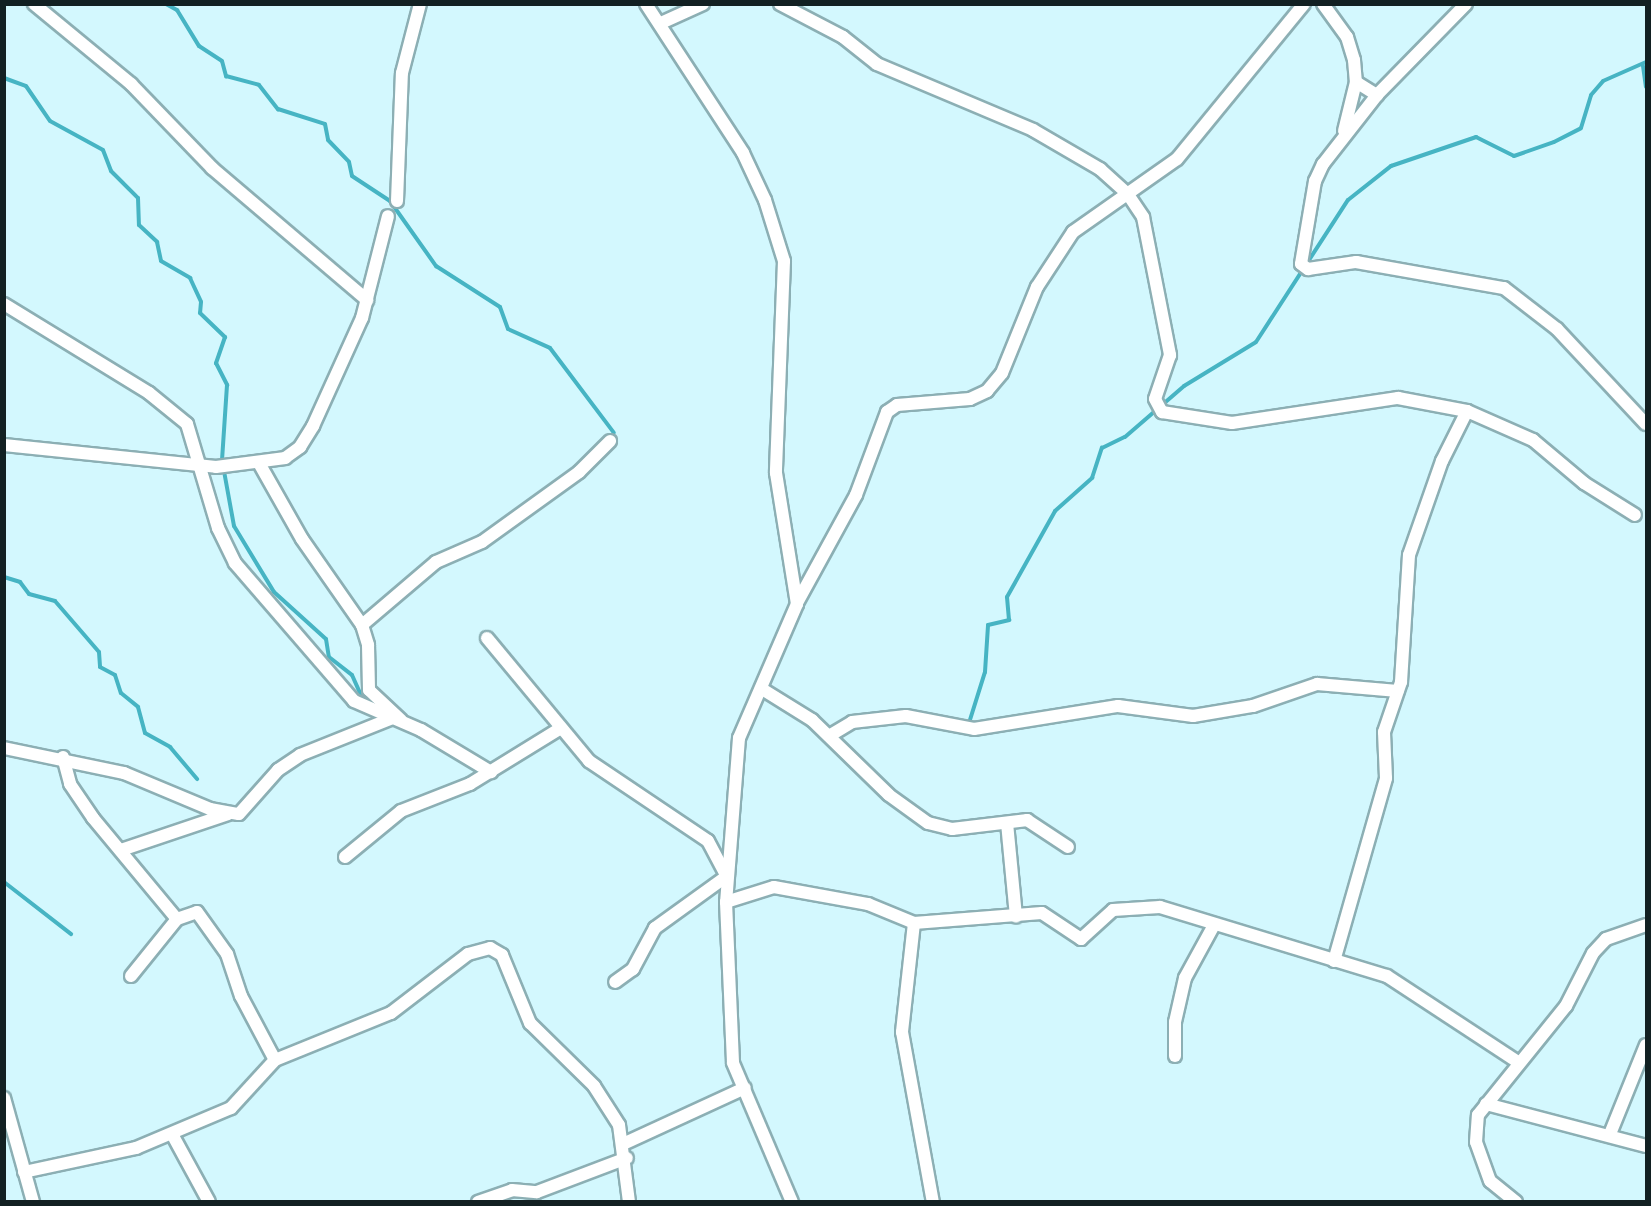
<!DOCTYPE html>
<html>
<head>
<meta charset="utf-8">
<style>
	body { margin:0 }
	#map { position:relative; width:1651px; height:1206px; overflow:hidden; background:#d3f8fe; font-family:"Fira Sans",sans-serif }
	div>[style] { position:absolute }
	.stream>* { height:4px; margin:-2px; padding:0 2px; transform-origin:2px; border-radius:2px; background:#46b4c3 }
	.roads { filter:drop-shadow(2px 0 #8cafb4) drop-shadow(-2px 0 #8cafb4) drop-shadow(0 2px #8cafb4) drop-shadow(0 -2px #8cafb4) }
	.minor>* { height:12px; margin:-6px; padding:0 6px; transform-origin:6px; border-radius:6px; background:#fff }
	span { translate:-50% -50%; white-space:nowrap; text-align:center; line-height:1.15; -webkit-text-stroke:4.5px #fdfdfd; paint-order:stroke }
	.frame { position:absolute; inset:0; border:6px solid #122022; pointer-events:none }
</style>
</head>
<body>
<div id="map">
	<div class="stream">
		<i style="left:166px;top:4px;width:13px;rotate:29deg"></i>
		<i style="left:177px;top:10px;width:42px;rotate:58.6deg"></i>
		<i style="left:199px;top:46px;width:27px;rotate:33deg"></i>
		<i style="left:222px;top:61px;width:16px;rotate:75deg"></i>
		<i style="left:226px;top:76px;width:34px;rotate:15deg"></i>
		<i style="left:259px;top:85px;width:31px;rotate:52deg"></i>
		<i style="left:278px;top:109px;width:49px;rotate:17.7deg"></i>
		<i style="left:325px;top:124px;width:16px;rotate:79deg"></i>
		<i style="left:328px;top:140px;width:30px;rotate:46deg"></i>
		<i style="left:349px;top:162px;width:14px;rotate:78deg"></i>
		<i style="left:352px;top:176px;width:45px;rotate:33.3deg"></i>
		<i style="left:390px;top:201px;width:80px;rotate:54.7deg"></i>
		<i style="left:436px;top:266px;width:76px;rotate:32.6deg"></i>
		<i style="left:500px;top:307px;width:23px;rotate:70deg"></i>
		<i style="left:508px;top:329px;width:46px;rotate:24.3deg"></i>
		<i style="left:550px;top:348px;width:106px;rotate:53deg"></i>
		<i style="left:1643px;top:66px;width:21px;rotate:82deg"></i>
		<i style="left:4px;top:78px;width:23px;rotate:20deg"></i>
		<i style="left:26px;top:86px;width:42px;rotate:55.6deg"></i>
		<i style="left:50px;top:121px;width:60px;rotate:28.7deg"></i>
		<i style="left:103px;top:150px;width:22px;rotate:69deg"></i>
		<i style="left:111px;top:171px;width:38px;rotate:45deg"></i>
		<i style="left:138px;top:198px;width:27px;rotate:88deg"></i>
		<i style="left:139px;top:225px;width:25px;rotate:43deg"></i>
		<i style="left:157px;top:242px;width:19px;rotate:78deg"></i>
		<i style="left:161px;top:261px;width:34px;rotate:30deg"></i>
		<i style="left:190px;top:278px;width:26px;rotate:65deg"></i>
		<i style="left:201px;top:302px;width:11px;rotate:95deg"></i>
		<i style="left:200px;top:313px;width:35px;rotate:44deg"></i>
		<i style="left:225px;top:337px;width:28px;rotate:109deg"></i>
		<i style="left:216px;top:363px;width:25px;rotate:63deg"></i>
		<i style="left:227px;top:385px;width:75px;rotate:93.8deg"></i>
		<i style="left:222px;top:460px;width:67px;rotate:79.7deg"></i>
		<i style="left:234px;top:526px;width:77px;rotate:58.8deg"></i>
		<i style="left:274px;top:592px;width:70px;rotate:42.1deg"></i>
		<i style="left:326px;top:639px;width:18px;rotate:81deg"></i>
		<i style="left:329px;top:657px;width:29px;rotate:38deg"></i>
		<i style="left:352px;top:675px;width:22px;rotate:66deg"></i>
		<i style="left:361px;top:695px;width:20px;rotate:27deg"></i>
		<i style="left:4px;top:577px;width:17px;rotate:17deg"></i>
		<i style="left:20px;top:582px;width:15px;rotate:53deg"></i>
		<i style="left:29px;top:594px;width:27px;rotate:15deg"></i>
		<i style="left:55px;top:601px;width:67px;rotate:49.2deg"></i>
		<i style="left:99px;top:652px;width:15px;rotate:86deg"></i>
		<i style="left:100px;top:667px;width:17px;rotate:28deg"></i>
		<i style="left:115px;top:675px;width:19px;rotate:72deg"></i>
		<i style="left:121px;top:693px;width:22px;rotate:39deg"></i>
		<i style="left:138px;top:707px;width:27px;rotate:75deg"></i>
		<i style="left:145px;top:733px;width:29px;rotate:29deg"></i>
		<i style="left:170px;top:747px;width:42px;rotate:49.8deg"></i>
		<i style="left:969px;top:723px;width:53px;rotate:-72.6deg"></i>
		<i style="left:985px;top:672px;width:47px;rotate:-86.3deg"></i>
		<i style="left:988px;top:625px;width:22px;rotate:-13deg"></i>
		<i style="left:1009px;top:620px;width:23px;rotate:-95deg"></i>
		<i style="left:1007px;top:597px;width:98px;rotate:-60.8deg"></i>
		<i style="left:1055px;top:511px;width:50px;rotate:-41.7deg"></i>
		<i style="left:1092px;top:478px;width:32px;rotate:-72deg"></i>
		<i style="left:1102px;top:448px;width:25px;rotate:-26deg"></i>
		<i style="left:1125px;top:437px;width:78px;rotate:-40.8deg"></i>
		<i style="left:1184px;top:386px;width:84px;rotate:-31.4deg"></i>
		<i style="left:1256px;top:342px;width:169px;rotate:-57.1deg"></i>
		<i style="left:1348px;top:200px;width:55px;rotate:-38.3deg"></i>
		<i style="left:1391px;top:166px;width:90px;rotate:-18.8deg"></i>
		<i style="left:1476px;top:137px;width:42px;rotate:26.6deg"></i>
		<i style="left:1514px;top:156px;width:42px;rotate:-19.3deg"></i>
		<i style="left:1554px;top:142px;width:30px;rotate:-27deg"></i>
		<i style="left:1581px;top:128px;width:34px;rotate:-73deg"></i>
		<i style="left:1591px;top:95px;width:18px;rotate:-49deg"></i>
		<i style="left:1603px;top:81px;width:47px;rotate:-23.8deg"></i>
		<i style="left:4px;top:882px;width:85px;rotate:37.8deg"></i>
	</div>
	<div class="roads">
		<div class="minor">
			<i style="left:34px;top:4px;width:126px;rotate:39.5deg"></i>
			<i style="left:131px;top:84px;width:117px;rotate:46deg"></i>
			<i style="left:212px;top:168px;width:204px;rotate:40.4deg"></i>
			<i style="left:646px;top:4px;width:178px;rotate:56.9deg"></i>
			<i style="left:743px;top:153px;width:52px;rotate:64.9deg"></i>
			<i style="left:765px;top:200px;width:64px;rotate:72.7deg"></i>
			<i style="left:784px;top:261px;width:212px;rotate:92.2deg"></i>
			<i style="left:776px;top:473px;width:133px;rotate:80.9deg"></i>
			<i style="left:797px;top:604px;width:146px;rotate:113.4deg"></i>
			<i style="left:739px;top:738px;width:165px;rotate:94.5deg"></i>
			<i style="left:726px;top:902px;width:161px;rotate:87.5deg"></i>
			<i style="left:733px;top:1063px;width:151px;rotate:67deg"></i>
			<i style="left:780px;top:4px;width:71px;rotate:27.6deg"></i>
			<i style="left:843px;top:37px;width:43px;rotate:38.5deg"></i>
			<i style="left:877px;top:64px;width:169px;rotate:22.9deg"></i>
			<i style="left:1033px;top:130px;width:78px;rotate:30.2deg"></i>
			<i style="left:1100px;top:169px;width:36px;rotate:42deg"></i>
			<i style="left:1127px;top:193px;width:29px;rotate:56deg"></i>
			<i style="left:1143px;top:217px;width:141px;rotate:78.9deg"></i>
			<i style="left:1170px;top:355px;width:46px;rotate:108.8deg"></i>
			<i style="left:1155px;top:399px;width:15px;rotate:62deg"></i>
			<i style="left:1162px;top:412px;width:71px;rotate:8.9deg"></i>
			<i style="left:1232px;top:423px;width:168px;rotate:-8.6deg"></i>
			<i style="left:1398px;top:398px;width:70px;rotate:10.7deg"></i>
			<i style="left:1467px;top:411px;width:72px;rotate:23.7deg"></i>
			<i style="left:1533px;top:440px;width:67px;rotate:40.1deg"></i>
			<i style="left:1584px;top:483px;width:60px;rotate:32.1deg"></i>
			<i style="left:1323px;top:4px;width:41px;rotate:54deg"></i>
			<i style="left:1347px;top:37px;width:24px;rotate:73deg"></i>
			<i style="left:1354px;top:60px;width:22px;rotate:85deg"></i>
			<i style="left:1356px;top:82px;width:50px;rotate:103.8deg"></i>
			<i style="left:1466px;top:4px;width:127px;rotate:134.4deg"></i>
			<i style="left:1377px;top:95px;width:88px;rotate:128deg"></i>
			<i style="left:1323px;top:164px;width:19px;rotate:115deg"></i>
			<i style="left:1315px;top:181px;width:84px;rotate:99.6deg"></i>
			<i style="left:1301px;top:264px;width:9px;rotate:36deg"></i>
			<i style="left:1308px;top:269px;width:49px;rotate:-8.3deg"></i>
			<i style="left:1356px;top:262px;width:150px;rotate:10deg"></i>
			<i style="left:1504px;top:288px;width:67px;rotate:37.7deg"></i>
			<i style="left:1557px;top:329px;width:130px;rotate:46.9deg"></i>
			<i style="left:661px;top:23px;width:46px;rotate:-24.3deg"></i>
			<i style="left:1356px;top:82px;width:25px;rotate:32deg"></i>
			<i style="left:397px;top:201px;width:128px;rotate:-87.8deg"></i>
			<i style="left:402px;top:73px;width:71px;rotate:-75.4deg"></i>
			<i style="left:4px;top:304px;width:170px;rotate:31.5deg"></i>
			<i style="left:149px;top:393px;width:49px;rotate:39.2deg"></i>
			<i style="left:187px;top:424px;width:109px;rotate:73.4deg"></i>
			<i style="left:218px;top:528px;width:39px;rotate:64deg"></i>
			<i style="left:235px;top:563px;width:182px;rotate:49.2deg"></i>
			<i style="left:354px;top:701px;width:73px;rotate:23.4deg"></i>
			<i style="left:421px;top:730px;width:82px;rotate:31deg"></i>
			<i style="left:4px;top:445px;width:213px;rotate:5.9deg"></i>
			<i style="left:216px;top:467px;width:70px;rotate:-7.4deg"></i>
			<i style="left:285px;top:458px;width:19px;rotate:-36deg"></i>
			<i style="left:300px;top:447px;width:25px;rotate:-58deg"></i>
			<i style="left:313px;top:426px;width:119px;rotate:-65.6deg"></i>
			<i style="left:362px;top:318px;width:105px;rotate:-75.7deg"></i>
			<i style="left:259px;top:463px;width:87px;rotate:60.5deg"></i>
			<i style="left:302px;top:539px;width:105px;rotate:55.1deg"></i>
			<i style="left:362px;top:625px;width:21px;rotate:73deg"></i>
			<i style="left:368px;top:645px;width:45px;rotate:88.7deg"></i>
			<i style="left:369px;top:690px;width:44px;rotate:43.2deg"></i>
			<i style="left:798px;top:601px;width:121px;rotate:-61.3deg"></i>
			<i style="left:856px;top:495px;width:89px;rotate:-69.5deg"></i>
			<i style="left:887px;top:412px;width:12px;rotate:-35deg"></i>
			<i style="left:897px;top:405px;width:73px;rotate:-4.7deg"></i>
			<i style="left:970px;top:399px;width:19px;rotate:-25deg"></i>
			<i style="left:987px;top:391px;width:23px;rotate:-50deg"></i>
			<i style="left:1002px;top:373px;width:93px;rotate:-67.9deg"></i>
			<i style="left:1037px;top:287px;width:66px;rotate:-56.8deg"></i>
			<i style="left:1073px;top:232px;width:127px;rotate:-35.1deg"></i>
			<i style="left:1177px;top:159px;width:200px;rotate:-50.7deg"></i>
			<i style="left:362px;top:625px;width:97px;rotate:-40.4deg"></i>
			<i style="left:436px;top:562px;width:50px;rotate:-23.5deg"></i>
			<i style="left:482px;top:542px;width:120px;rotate:-35.8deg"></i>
			<i style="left:579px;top:472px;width:44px;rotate:-45deg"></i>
			<i style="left:487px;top:638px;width:160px;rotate:50.3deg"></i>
			<i style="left:589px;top:761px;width:143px;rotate:33.9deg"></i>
			<i style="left:708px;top:841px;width:40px;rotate:62deg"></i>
			<i style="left:727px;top:876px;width:89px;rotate:144.2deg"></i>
			<i style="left:655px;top:928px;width:47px;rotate:118.2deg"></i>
			<i style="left:633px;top:969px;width:22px;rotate:144deg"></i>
			<i style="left:762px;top:689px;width:59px;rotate:31.8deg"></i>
			<i style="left:812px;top:720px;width:107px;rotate:44.2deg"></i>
			<i style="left:889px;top:795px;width:48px;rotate:35.7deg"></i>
			<i style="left:928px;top:823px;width:25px;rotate:14deg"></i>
			<i style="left:952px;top:829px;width:76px;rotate:-6.8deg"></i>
			<i style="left:1027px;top:820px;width:49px;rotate:33.4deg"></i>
			<i style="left:829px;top:736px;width:27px;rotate:-31deg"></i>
			<i style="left:852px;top:722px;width:54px;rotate:-6.3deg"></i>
			<i style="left:906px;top:716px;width:69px;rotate:10.8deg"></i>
			<i style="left:974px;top:729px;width:146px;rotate:-9.1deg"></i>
			<i style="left:1118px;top:706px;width:76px;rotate:7.6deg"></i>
			<i style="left:1193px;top:716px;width:61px;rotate:-9.5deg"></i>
			<i style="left:1253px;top:706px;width:68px;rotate:-19deg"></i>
			<i style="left:1317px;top:684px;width:81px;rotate:4.9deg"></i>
			<i style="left:4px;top:748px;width:123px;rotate:11.8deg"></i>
			<i style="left:124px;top:773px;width:93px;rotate:22.7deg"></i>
			<i style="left:210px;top:809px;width:29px;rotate:10deg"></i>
			<i style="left:239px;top:814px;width:59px;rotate:-48.4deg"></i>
			<i style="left:278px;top:770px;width:27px;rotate:-34deg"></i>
			<i style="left:300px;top:755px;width:102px;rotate:-21.8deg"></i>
			<i style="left:63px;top:757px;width:28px;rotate:75deg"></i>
			<i style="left:70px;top:784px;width:41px;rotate:55.9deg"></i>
			<i style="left:93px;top:818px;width:131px;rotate:50.3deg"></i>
			<i style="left:1007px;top:823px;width:94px;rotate:84.5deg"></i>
			<i style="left:121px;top:850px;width:113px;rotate:-18.6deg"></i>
			<i style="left:345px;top:857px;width:72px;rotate:-39.4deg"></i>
			<i style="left:401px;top:811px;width:74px;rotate:-21.4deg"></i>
			<i style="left:470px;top:784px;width:107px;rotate:-31.6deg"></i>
			<i style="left:726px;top:902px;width:50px;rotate:-17.4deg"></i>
			<i style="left:774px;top:887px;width:96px;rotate:10.3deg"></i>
			<i style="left:868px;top:904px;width:50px;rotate:22.4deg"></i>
			<i style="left:914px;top:923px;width:128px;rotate:-4.5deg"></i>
			<i style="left:1042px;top:913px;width:47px;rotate:33.7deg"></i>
			<i style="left:1081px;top:939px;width:43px;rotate:-42.2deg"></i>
			<i style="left:1113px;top:910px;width:47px;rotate:-3.7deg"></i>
			<i style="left:1160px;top:907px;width:237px;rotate:16.9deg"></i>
			<i style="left:1387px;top:976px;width:157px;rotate:33.3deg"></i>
			<i style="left:914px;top:923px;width:110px;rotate:96.3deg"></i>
			<i style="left:902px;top:1032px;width:173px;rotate:79.7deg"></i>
			<i style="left:1334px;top:961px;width:190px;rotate:-74.1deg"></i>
			<i style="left:1386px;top:778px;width:46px;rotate:-92.5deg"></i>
			<i style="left:1384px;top:732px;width:53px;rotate:-71.2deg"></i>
			<i style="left:1401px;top:682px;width:127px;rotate:-86.4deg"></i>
			<i style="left:1409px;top:555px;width:100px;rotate:-70.7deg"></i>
			<i style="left:1442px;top:461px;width:56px;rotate:-63.4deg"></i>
			<i style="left:131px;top:976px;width:73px;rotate:-51.1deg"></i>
			<i style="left:177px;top:919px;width:21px;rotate:-19deg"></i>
			<i style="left:197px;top:912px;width:52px;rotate:54.5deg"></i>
			<i style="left:227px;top:954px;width:44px;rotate:71.6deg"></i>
			<i style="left:241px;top:996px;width:72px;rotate:62deg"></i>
			<i style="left:275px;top:1060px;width:125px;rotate:-22.1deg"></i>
			<i style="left:391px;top:1013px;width:97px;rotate:-37.5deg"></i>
			<i style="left:468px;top:954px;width:23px;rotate:-15deg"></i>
			<i style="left:490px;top:948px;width:14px;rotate:30deg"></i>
			<i style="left:502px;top:955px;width:74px;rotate:67.6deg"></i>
			<i style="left:530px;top:1023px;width:90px;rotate:44.5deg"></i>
			<i style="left:594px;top:1086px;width:46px;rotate:57.3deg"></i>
			<i style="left:619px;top:1125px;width:78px;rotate:82.6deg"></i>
			<i style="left:1175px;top:1056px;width:34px;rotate:-90deg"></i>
			<i style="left:1175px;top:1022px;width:45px;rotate:-77.2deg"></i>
			<i style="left:1185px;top:978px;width:60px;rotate:-61.3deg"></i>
			<i style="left:4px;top:1098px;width:108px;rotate:74.4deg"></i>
			<i style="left:1486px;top:1104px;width:165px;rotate:14.7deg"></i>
			<i style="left:172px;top:1134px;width:77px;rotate:61.4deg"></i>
			<i style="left:1610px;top:1134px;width:96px;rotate:-68deg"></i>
			<i style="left:623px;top:1144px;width:134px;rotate:-24.7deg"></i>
			<i style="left:24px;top:1172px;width:115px;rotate:-12.1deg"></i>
			<i style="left:136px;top:1148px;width:103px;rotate:-22.8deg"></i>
			<i style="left:231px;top:1108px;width:65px;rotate:-47.5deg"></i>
			<i style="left:478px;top:1202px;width:36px;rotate:-19deg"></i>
			<i style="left:512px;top:1190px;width:25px;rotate:5deg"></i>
			<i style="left:537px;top:1192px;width:96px;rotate:-20.7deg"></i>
			<i style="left:1516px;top:1202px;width:33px;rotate:-141deg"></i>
			<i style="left:1490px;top:1181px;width:41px;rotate:-109.7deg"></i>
			<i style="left:1476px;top:1142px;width:27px;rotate:-86deg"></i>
			<i style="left:1478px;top:1115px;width:140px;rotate:-51.1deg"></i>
			<i style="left:1566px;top:1006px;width:59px;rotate:-63deg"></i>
			<i style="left:1593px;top:953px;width:19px;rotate:-47deg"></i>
			<i style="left:1606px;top:939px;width:42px;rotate:-19.3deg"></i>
		</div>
	</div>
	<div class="frame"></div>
</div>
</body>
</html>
